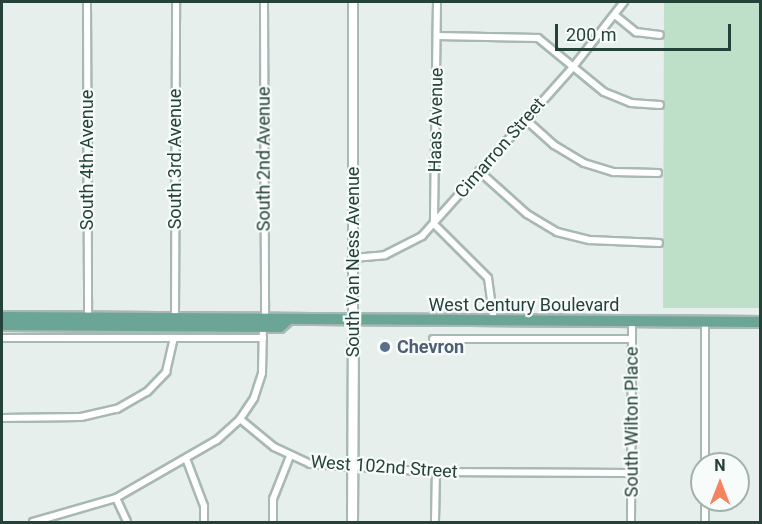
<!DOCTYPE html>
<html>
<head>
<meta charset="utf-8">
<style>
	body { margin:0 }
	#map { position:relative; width:762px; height:524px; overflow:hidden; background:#e6efeb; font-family:Roboto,sans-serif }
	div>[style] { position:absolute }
	.green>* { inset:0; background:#bfe0c8 }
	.roads { filter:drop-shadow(2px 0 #a8b8b2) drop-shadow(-2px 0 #a8b8b2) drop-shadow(0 2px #a8b8b2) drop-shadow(0 -2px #a8b8b2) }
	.minor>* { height:6px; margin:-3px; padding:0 3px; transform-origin:3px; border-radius:3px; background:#fff }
	.tertiary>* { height:8px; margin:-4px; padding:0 4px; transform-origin:4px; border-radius:4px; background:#fff }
	.secondary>* { height:9px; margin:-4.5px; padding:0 4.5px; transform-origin:4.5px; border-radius:4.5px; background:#fff }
	.primary>* { height:10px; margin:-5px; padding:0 5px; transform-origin:5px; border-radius:5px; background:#6aa596 }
	.dots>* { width:16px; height:16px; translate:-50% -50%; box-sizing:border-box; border:3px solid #f7fbf9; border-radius:50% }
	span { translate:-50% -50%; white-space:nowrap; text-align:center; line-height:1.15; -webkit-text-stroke:4.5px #f7fbf9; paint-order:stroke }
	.street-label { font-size:18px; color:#24423a }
	.service-label { font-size:18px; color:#4e5e75; font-weight:700 }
	.left { translate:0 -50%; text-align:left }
	.frame { position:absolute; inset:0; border:3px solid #24423a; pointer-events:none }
	.north { position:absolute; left:690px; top:452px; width:60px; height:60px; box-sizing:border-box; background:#f7fbf9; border:2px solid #a3b1ad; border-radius:50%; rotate:0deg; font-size:16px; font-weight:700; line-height:24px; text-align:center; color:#24423a }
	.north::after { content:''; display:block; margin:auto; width:21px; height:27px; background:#f4845f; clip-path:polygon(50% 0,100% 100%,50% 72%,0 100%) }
	.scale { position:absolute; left:555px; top:24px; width:176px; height:27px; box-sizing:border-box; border:3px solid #24423a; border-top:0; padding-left:8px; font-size:18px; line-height:21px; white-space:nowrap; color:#24423a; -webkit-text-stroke:4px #f7fbf9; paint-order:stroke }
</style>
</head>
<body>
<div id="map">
	<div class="green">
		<i style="clip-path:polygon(664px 2px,760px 2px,760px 308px,663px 308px)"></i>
	</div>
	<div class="roads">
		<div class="minor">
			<i style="left:87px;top:2px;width:316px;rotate:89.8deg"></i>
			<i style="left:264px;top:2px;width:314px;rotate:89.8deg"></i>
			<i style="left:437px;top:2px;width:222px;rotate:90.8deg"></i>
			<i style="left:434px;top:224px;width:76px;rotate:45deg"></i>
			<i style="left:488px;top:278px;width:44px;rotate:82.2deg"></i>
			<i style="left:616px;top:16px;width:26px;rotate:39deg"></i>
			<i style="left:636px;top:32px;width:24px;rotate:7deg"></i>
			<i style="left:437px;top:36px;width:101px;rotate:1.1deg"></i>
			<i style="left:538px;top:38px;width:85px;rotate:39.3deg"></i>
			<i style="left:604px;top:92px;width:29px;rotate:22deg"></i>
			<i style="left:631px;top:103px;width:29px;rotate:4deg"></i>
			<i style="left:525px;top:119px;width:39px;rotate:42deg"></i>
			<i style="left:554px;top:145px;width:35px;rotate:31deg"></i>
			<i style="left:584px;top:163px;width:31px;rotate:17deg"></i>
			<i style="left:614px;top:172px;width:44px;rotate:1.3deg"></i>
			<i style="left:479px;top:171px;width:64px;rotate:41.9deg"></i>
			<i style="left:527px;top:214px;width:35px;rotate:31deg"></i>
			<i style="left:557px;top:232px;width:34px;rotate:14deg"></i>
			<i style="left:590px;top:240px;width:69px;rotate:2.5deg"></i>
			<i style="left:353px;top:258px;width:32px;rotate:-5deg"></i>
			<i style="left:385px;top:255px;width:42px;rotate:-27.2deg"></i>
			<i style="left:422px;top:236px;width:227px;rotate:-48.2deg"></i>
			<i style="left:573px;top:67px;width:83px;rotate:-51.9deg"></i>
			<i style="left:175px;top:317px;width:315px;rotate:-89.8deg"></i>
			<i style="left:705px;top:322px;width:142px;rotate:90deg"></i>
			<i style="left:2px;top:338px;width:261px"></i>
			<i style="left:433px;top:339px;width:199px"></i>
			<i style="left:2px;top:418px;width:79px;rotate:-0.7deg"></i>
			<i style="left:81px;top:417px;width:37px;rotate:-13deg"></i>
			<i style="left:117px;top:409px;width:34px;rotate:-30deg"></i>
			<i style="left:147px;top:392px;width:28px;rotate:-46deg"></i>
			<i style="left:166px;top:372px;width:35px;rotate:-77deg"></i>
			<i style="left:240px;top:419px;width:44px;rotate:39.5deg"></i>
			<i style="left:274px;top:447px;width:40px;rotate:25deg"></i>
			<i style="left:310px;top:464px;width:126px;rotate:3.6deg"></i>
			<i style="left:436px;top:472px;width:195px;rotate:0.3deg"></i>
			<i style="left:187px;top:461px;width:48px;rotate:69.3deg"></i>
			<i style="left:204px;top:506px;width:16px;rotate:90deg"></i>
			<i style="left:116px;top:498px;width:26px;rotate:65deg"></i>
			<i style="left:705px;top:500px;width:22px;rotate:90deg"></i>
			<i style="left:33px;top:522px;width:86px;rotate:-16.1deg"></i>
			<i style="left:116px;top:498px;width:116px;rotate:-29.9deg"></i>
			<i style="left:217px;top:440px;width:31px;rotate:-42deg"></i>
			<i style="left:240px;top:419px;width:25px;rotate:-56deg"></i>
			<i style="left:254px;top:398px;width:26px;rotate:-72deg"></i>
			<i style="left:262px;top:373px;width:46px;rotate:-88.8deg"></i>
			<i style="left:273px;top:522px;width:23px;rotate:-90deg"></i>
			<i style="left:273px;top:499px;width:46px;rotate:-68.4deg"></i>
			<i style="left:435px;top:522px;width:50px;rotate:-88.9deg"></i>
			<i style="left:631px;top:522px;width:200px;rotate:-89.7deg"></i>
		</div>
		<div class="tertiary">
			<i style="left:353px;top:321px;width:319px;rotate:-90deg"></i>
		</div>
		<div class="secondary">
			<i style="left:352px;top:522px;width:201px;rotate:-89.7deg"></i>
		</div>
		<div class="primary">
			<i style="left:2px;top:317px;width:758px;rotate:0.38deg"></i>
			<i style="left:2px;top:325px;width:278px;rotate:0.4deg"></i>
			<i style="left:280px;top:327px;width:9px;rotate:-41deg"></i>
		</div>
	</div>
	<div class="dots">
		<i style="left:385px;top:347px;background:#5c6f8a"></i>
	</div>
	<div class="street-label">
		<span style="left:436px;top:120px;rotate:-89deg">Haas Avenue</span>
		<span style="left:500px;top:148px;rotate:-49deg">Cimarron Street</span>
		<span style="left:175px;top:159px;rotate:-90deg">South 3rd Avenue</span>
		<span style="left:264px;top:159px;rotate:-90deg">South 2nd Avenue</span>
		<span style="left:87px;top:160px;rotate:-90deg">South 4th Avenue</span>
		<span style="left:353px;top:262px;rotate:-90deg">South Van Ness Avenue</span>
		<span style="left:524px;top:305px">West Century Boulevard</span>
		<span style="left:632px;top:422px;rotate:-90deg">South Wilton Place</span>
		<span style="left:384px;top:467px;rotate:4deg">West 102nd Street</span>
	</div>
	<div class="service-label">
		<span class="left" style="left:397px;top:347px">Chevron</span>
	</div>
	<div class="frame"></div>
	<div class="north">N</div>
	<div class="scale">200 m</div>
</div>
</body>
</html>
